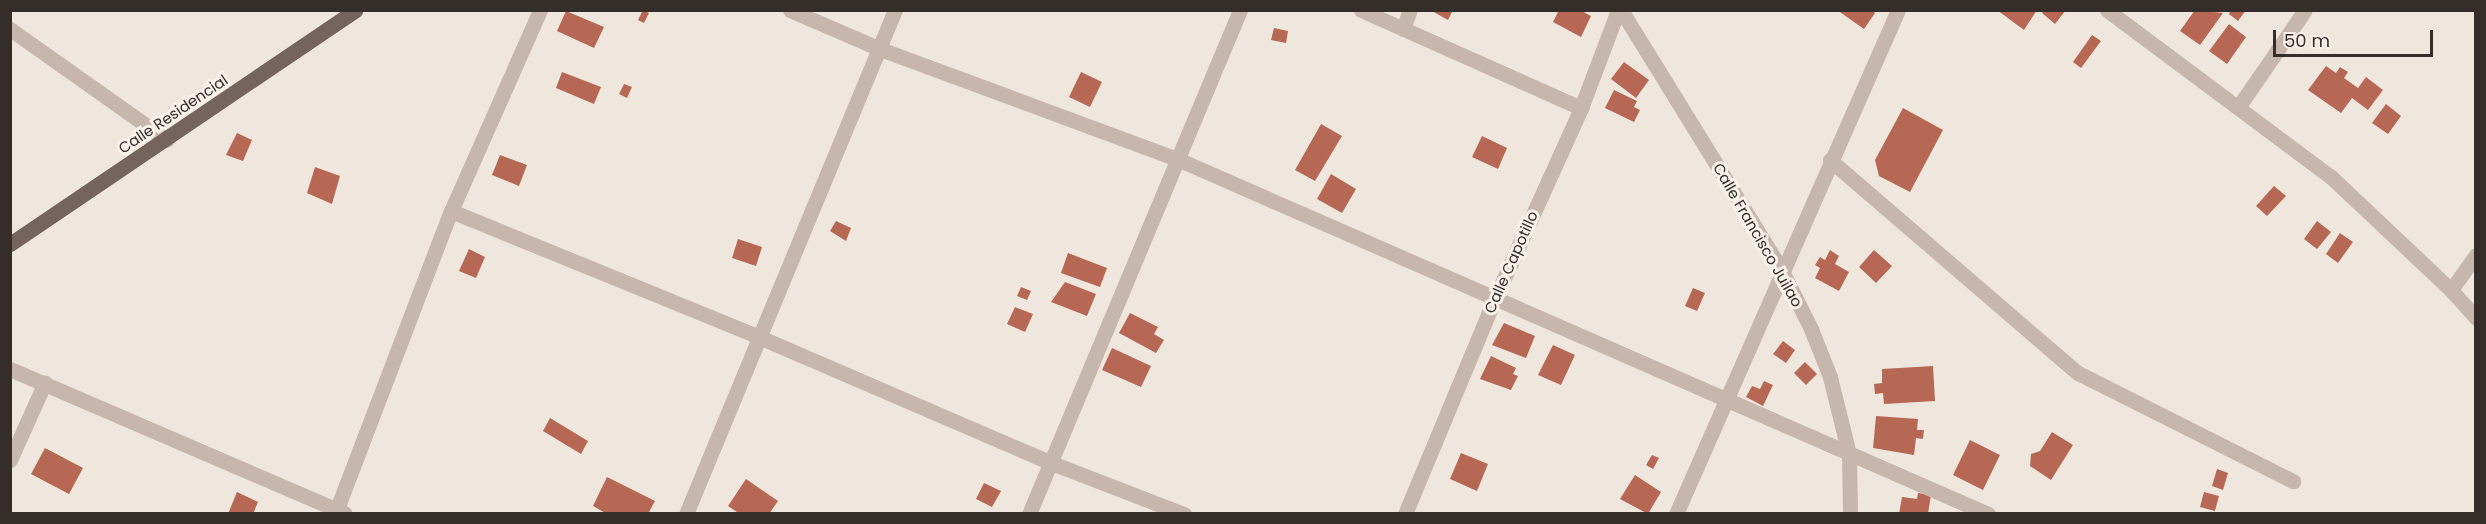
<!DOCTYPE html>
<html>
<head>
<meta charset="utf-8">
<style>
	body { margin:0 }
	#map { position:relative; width:2486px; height:524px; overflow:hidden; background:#efe7de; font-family:Poppins,sans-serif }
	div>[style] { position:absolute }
	.building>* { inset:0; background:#b66855 }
	.minor>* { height:15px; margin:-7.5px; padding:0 7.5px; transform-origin:7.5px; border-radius:7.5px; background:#c6b6ac }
	.major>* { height:15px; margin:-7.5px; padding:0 7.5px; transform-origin:7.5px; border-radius:7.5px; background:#75645d }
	span { translate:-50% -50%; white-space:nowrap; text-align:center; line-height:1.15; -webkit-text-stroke:6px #f7f1ea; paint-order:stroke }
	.street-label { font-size:15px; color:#352d2a }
	.frame { position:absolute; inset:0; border:12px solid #352d2a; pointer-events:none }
	.scale { position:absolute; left:2273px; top:30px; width:160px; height:27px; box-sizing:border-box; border:3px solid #352d2a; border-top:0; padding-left:8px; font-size:18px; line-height:21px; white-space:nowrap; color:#352d2a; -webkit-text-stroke:4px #f7f1ea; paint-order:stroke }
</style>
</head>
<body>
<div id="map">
	<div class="building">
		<i style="clip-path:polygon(643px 10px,649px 13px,644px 23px,638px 20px)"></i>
		<i style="clip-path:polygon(1430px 10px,1453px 10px,1448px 20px)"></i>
		<i style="clip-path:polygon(1559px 10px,1580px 10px,1591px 16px,1581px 37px,1553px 22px)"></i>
		<i style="clip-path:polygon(1837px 10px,1871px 10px,1875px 13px,1864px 29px)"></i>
		<i style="clip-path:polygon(1997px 10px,2037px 10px,2024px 30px)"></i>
		<i style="clip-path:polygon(2044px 10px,2066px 10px,2055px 24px,2042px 13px)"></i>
		<i style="clip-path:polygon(2195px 10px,2223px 13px,2200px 45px,2180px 31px)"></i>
		<i style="clip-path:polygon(2231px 10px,2246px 10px,2238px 21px,2229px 14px)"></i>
		<i style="clip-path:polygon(566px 11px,604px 27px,594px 48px,557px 31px)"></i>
		<i style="clip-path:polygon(2229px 24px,2246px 37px,2227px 64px,2209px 51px)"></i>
		<i style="clip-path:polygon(1274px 28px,1288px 31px,1286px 43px,1271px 40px)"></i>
		<i style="clip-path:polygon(2092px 35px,2101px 41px,2081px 68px,2073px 62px)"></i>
		<i style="clip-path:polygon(1624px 62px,1649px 80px,1636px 98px,1611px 79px)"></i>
		<i style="clip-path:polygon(2326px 66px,2336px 73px,2340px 67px,2348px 72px,2344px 78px,2358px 88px,2366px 77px,2383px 90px,2368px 110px,2352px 98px,2341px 113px,2308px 90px)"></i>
		<i style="clip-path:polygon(562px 72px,601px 87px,594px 104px,556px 88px)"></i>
		<i style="clip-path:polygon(1081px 72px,1102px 82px,1090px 107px,1069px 97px)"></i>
		<i style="clip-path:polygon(624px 84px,632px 87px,627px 98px,619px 94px)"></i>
		<i style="clip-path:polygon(1614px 90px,1637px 101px,1634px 107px,1640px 110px,1634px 122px,1605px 108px)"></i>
		<i style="clip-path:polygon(2386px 104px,2401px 116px,2388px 134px,2372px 123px)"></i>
		<i style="clip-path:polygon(1903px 108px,1943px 130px,1910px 192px,1879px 176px,1875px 160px)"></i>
		<i style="clip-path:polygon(1321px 124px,1342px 136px,1315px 181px,1295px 170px)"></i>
		<i style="clip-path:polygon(237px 133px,252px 140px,243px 161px,226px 155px)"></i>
		<i style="clip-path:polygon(1482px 136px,1507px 148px,1498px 169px,1472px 157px)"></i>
		<i style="clip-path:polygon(500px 155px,527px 165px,519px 186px,492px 175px)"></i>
		<i style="clip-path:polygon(315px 167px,340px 176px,332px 204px,307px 193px)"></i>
		<i style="clip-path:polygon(1331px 174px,1356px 189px,1342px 213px,1317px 199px)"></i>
		<i style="clip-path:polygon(2274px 186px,2286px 196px,2267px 216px,2256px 206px)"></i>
		<i style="clip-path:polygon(836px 221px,851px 228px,846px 241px,830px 231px)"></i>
		<i style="clip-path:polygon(2317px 221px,2331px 232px,2317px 249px,2304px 239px)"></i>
		<i style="clip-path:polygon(2340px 233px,2353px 242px,2338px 263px,2326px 254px)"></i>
		<i style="clip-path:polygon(738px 239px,762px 247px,756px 266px,732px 258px)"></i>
		<i style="clip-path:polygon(469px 249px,485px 257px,476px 278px,459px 271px)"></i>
		<i style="clip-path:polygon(1830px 250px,1839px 256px,1835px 264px,1849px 272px,1839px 291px,1815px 278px,1820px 268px,1815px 265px,1820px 257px,1825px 260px)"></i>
		<i style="clip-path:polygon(1874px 250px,1892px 266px,1876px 283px,1859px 267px)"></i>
		<i style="clip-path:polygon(1068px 253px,1107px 268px,1100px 287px,1061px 273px)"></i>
		<i style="clip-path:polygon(1065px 282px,1096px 294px,1087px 316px,1051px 302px)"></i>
		<i style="clip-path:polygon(1021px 287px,1031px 291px,1027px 300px,1017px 296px)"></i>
		<i style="clip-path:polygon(1693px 288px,1705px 293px,1697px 311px,1685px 306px)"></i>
		<i style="clip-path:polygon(1015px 307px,1033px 314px,1025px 332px,1007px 324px)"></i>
		<i style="clip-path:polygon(1130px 313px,1158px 327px,1154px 334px,1164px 340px,1156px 353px,1119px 333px)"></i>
		<i style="clip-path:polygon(1504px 323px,1535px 336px,1526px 358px,1492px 345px)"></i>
		<i style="clip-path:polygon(1783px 341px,1795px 350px,1786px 363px,1773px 354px)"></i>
		<i style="clip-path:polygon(1553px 345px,1575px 355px,1561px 385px,1538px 375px)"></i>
		<i style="clip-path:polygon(1112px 348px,1151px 366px,1141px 387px,1102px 370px)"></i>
		<i style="clip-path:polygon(1491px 356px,1516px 368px,1513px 374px,1518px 376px,1511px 390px,1480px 379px)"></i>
		<i style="clip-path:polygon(1805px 362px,1817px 374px,1806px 385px,1794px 373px)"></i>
		<i style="clip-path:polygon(1933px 366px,1935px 401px,1884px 404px,1883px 393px,1875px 394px,1874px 384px,1882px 383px,1882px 369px)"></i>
		<i style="clip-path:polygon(1764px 381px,1773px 385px,1763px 406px,1746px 397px,1752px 386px,1760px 389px)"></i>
		<i style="clip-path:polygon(1876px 416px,1918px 419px,1917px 430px,1924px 430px,1923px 439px,1916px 438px,1914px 455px,1873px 448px)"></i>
		<i style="clip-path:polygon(550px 418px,588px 441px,581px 454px,543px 431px)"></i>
		<i style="clip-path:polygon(2052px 432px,2073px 445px,2051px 480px,2030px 466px,2031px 454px,2040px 451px)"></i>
		<i style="clip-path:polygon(1970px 440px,2000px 455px,1983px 490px,1953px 475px)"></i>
		<i style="clip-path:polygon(45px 448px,83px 468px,69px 494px,31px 474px)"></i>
		<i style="clip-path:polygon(1461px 453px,1488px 464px,1477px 491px,1450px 479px)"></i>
		<i style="clip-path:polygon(1652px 455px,1659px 458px,1653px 469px,1646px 465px)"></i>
		<i style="clip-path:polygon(2217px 469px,2228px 473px,2223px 490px,2212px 486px)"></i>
		<i style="clip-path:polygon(1635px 475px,1661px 492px,1648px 514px,1620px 499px)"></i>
		<i style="clip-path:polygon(607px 477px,655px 501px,648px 514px,607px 514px,593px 506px)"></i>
		<i style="clip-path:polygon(746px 479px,778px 501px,769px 514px,740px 514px,728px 506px)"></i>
		<i style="clip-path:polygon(984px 483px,1001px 491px,992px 507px,976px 499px)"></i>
		<i style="clip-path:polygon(237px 492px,258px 502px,253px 514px,228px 514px)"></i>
		<i style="clip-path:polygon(2204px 492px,2219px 496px,2215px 511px,2200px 507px)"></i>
		<i style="clip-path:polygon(1918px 493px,1931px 495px,1928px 514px,1899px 514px,1902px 497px,1917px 499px)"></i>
	</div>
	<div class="minor">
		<i style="left:790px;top:10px;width:98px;rotate:23.4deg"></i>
		<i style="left:880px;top:49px;width:314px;rotate:20.3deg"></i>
		<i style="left:1175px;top:158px;width:888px;rotate:23.65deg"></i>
		<i style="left:1361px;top:10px;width:241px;rotate:24deg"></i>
		<i style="left:1621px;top:10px;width:304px;rotate:58.3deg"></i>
		<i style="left:1781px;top:269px;width:67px;rotate:63.4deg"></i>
		<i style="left:1811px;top:329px;width:52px;rotate:68.4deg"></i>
		<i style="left:1830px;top:377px;width:79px;rotate:76.1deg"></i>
		<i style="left:1849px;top:454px;width:60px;rotate:89deg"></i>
		<i style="left:2107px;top:10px;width:278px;rotate:36.7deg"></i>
		<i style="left:2330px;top:176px;width:166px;rotate:43.3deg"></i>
		<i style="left:2451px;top:290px;width:38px;rotate:48deg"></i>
		<i style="left:10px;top:29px;width:192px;rotate:35.3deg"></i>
		<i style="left:1403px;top:29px;width:20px;rotate:-70deg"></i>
		<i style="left:2239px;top:106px;width:116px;rotate:-55.5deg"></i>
		<i style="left:1830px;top:160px;width:327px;rotate:40.7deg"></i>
		<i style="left:2078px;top:373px;width:241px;rotate:26.7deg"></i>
		<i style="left:451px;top:211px;width:333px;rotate:22.2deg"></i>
		<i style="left:759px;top:337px;width:316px;rotate:23.3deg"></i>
		<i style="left:1049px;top:462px;width:145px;rotate:21.1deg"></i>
		<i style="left:2451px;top:290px;width:43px;rotate:-54.5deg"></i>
		<i style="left:10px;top:369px;width:364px;rotate:23.3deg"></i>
		<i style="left:10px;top:460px;width:85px;rotate:-65.8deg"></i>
		<i style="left:335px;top:514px;width:324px;rotate:-69.1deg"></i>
		<i style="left:451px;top:211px;width:220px;rotate:-66.1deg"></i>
		<i style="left:686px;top:514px;width:546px;rotate:-67.48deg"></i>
		<i style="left:1029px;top:514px;width:546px;rotate:-67.28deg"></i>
		<i style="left:1405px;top:514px;width:234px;rotate:-67.4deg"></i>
		<i style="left:1495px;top:298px;width:209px;rotate:-65.6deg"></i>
		<i style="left:1581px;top:108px;width:105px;rotate:-69.3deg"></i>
		<i style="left:1676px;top:514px;width:551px;rotate:-66.23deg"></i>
	</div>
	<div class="major">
		<i style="left:10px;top:244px;width:417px;rotate:-34.1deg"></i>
	</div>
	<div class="street-label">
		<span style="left:173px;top:114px;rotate:-34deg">Calle Residencial</span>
		<span style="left:1758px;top:235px;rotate:60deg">Calle Francisco Juilao</span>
		<span style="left:1511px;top:262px;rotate:-66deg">Calle Capotillo</span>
	</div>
	<div class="frame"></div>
	<div class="scale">50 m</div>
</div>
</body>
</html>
